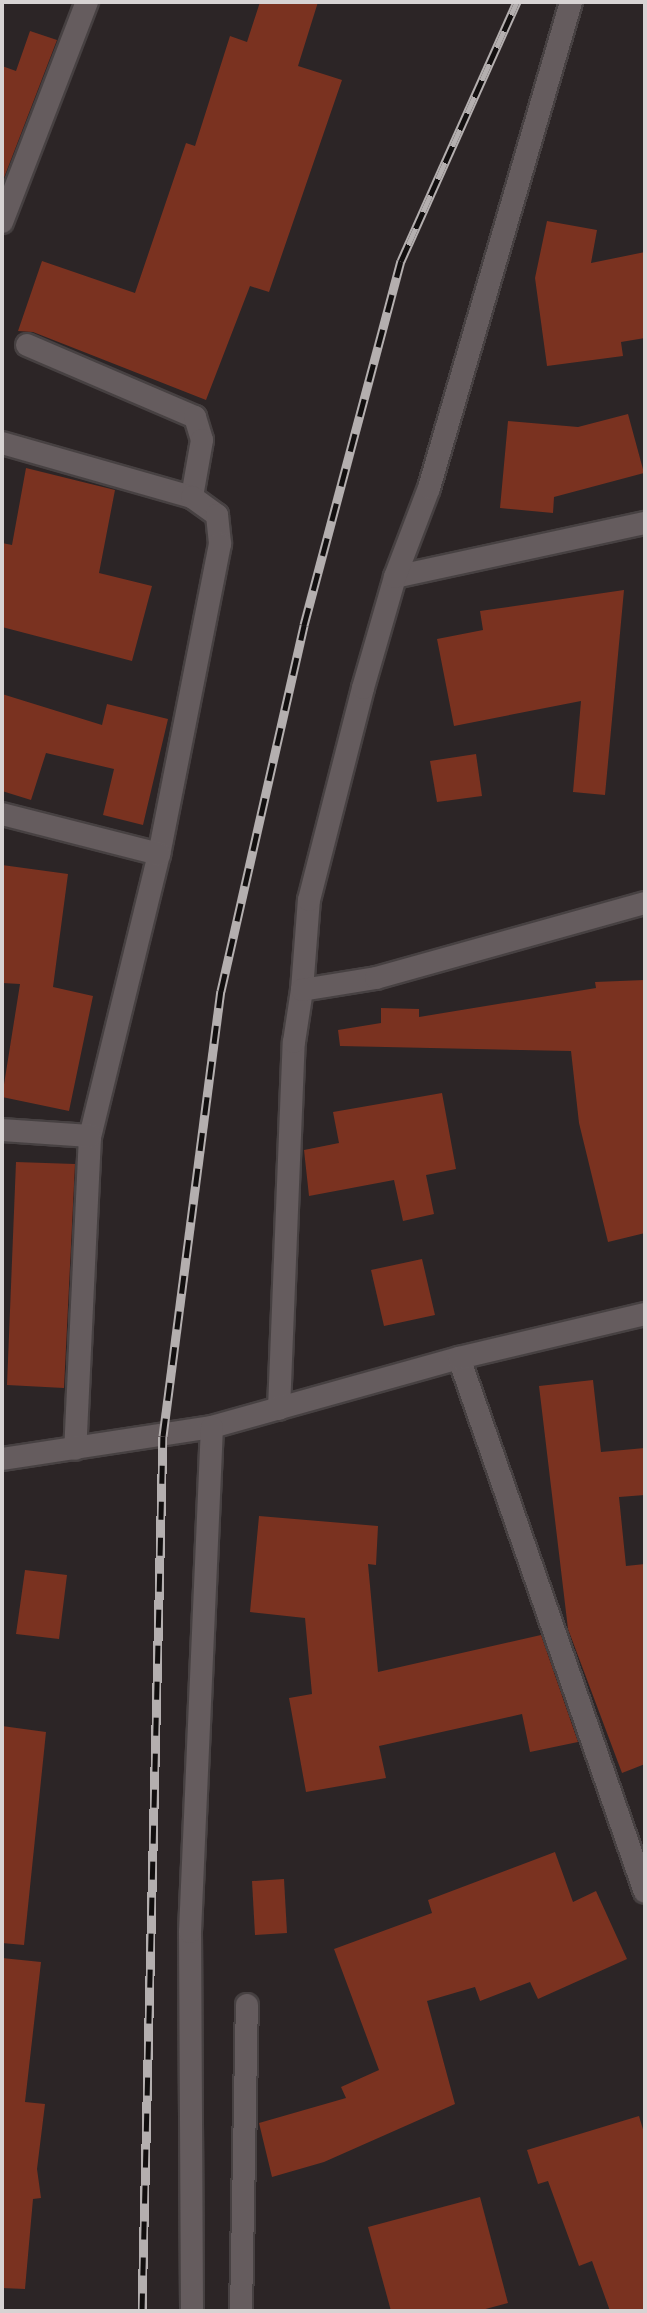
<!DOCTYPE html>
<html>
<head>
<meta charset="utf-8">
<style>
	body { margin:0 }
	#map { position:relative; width:647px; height:2313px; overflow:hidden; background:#2c2526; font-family:"Varela Round",sans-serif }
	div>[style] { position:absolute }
	.building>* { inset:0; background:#7a3220 }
	.roads { filter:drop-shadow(2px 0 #474142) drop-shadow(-2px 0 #474142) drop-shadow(0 2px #474142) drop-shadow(0 -2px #474142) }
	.service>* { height:22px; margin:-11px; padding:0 11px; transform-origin:11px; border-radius:11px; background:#655c5e }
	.minor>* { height:22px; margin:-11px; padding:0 11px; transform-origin:11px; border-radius:11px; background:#655c5e }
	.rail>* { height:9px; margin-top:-4.5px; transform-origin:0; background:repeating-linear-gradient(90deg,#120f0f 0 18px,#b4afaf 0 36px); box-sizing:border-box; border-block:2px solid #b4afaf }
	span { translate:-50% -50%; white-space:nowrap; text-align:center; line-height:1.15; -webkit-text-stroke:8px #120f0f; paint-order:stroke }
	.frame { position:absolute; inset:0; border:4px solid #d7d3d3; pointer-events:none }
</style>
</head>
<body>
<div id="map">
	<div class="building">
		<i style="clip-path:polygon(260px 2px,318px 2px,298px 66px,342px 80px,269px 292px,250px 286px,206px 400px,33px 332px,18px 331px,42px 261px,135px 293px,186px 143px,195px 146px,230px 36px,247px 42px)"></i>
		<i style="clip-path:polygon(30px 31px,57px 40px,2px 183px,2px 66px,16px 71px)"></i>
		<i style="clip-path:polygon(547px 221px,597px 230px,591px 263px,645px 252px,645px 338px,621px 342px,623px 356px,547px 366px,535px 278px)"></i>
		<i style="clip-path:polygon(628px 414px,644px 473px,554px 497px,553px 513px,500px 508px,508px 421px,578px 427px)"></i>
		<i style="clip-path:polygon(26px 468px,115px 490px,99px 573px,152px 586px,132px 661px,2px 627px,2px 543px,12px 545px)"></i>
		<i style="clip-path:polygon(624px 590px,605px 795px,573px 792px,581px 701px,454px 726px,437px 639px,483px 630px,480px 611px)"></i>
		<i style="clip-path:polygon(2px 694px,102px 725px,107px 704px,168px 719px,143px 825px,103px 815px,114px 769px,46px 753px,31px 800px,2px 791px)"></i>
		<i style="clip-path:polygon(476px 754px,482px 796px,437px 802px,430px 761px)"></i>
		<i style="clip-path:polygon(2px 865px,68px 874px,53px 987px,93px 996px,69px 1111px,2px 1097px,20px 984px,2px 983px)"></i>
		<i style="clip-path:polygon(645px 980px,645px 1233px,608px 1242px,579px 1123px,571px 1051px,340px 1046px,338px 1030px,381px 1023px,381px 1008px,419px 1009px,419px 1017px,596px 988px,595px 982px)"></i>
		<i style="clip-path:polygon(442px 1093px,456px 1169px,426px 1175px,434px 1214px,403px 1221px,394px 1180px,309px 1196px,304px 1150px,339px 1143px,333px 1112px)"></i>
		<i style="clip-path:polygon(16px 1162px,75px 1164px,64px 1388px,7px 1385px)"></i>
		<i style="clip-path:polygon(422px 1259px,435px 1315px,384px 1326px,371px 1270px)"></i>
		<i style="clip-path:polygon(593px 1380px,601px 1452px,645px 1448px,645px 1495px,619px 1497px,626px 1566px,645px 1564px,645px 1764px,622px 1773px,568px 1629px,539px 1386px)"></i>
		<i style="clip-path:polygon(259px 1516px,378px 1526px,376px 1565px,368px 1564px,378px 1672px,541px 1635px,578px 1742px,530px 1752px,522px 1714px,379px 1746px,386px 1778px,306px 1792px,289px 1698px,312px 1694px,305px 1618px,250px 1612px)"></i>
		<i style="clip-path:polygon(25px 1570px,67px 1575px,59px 1639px,16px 1634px)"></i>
		<i style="clip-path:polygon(2px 1726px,46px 1732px,24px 1945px,2px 1943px)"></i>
		<i style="clip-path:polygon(555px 1852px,573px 1902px,596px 1891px,627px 1959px,538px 1999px,530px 1982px,480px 2001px,475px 1987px,427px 2001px,455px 2104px,324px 2162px,272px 2177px,259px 2123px,346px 2098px,341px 2087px,379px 2070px,334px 1949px,432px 1913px,428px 1900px)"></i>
		<i style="clip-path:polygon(284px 1879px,287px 1933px,255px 1935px,252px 1881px)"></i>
		<i style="clip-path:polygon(2px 1958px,41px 1962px,25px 2102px,45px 2104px,37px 2169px,41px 2198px,33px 2199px,25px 2289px,2px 2288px)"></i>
		<i style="clip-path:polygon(639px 2116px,645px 2136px,645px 2311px,610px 2311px,592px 2261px,579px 2266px,548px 2181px,538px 2184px,527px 2150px)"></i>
		<i style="clip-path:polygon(480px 2197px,508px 2303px,478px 2311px,391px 2311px,368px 2227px)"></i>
	</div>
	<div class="roads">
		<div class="service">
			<i style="left:27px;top:345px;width:183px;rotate:23.2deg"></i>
			<i style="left:195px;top:417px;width:24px;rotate:73deg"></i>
			<i style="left:202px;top:440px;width:58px;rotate:100deg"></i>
		</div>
		<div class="minor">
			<i style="left:2px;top:222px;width:236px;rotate:-68.9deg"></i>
			<i style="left:2px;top:443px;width:198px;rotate:15.9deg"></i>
			<i style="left:192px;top:497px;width:31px;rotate:36deg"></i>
			<i style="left:217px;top:515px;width:29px;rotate:84deg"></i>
			<i style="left:220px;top:544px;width:316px;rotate:101.1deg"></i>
			<i style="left:159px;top:854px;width:290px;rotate:103.7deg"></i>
			<i style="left:90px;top:1136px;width:313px;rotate:92.7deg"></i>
			<i style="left:395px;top:577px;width:256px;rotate:-12.2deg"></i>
			<i style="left:2px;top:814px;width:162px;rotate:14.3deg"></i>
			<i style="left:302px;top:990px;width:90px;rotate:-85.6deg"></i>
			<i style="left:309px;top:900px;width:219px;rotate:-75.7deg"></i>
			<i style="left:363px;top:688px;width:116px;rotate:-73.9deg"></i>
			<i style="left:395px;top:577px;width:95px;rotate:-69.1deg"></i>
			<i style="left:429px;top:488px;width:506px;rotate:-73.71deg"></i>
			<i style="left:2px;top:1130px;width:88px;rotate:3.9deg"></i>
			<i style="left:459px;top:1358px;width:565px;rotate:70.8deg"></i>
			<i style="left:279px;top:1409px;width:367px;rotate:-87.7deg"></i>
			<i style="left:294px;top:1042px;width:53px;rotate:-81.3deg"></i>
			<i style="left:302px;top:990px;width:75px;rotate:-9.2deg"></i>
			<i style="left:376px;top:978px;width:279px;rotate:-15.6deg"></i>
			<i style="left:2px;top:1459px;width:212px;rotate:-8.7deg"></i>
			<i style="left:212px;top:1427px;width:256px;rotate:-15.6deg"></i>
			<i style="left:459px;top:1358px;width:191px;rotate:-13.3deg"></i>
			<i style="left:192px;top:2311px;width:379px;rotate:-90.3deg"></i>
			<i style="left:190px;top:1932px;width:505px;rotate:-87.51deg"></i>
			<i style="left:241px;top:2311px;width:306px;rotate:-88.9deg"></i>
		</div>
	</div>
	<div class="rail">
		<i style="left:142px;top:2311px;width:875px;rotate:-88.63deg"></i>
		<i style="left:163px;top:1436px;width:449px;rotate:-82.6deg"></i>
		<i style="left:221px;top:991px;width:375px;rotate:-77.2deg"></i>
		<i style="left:304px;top:625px;width:377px;rotate:-75.1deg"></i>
		<i style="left:401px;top:261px;width:284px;rotate:-65.9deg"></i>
	</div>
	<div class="frame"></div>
</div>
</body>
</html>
